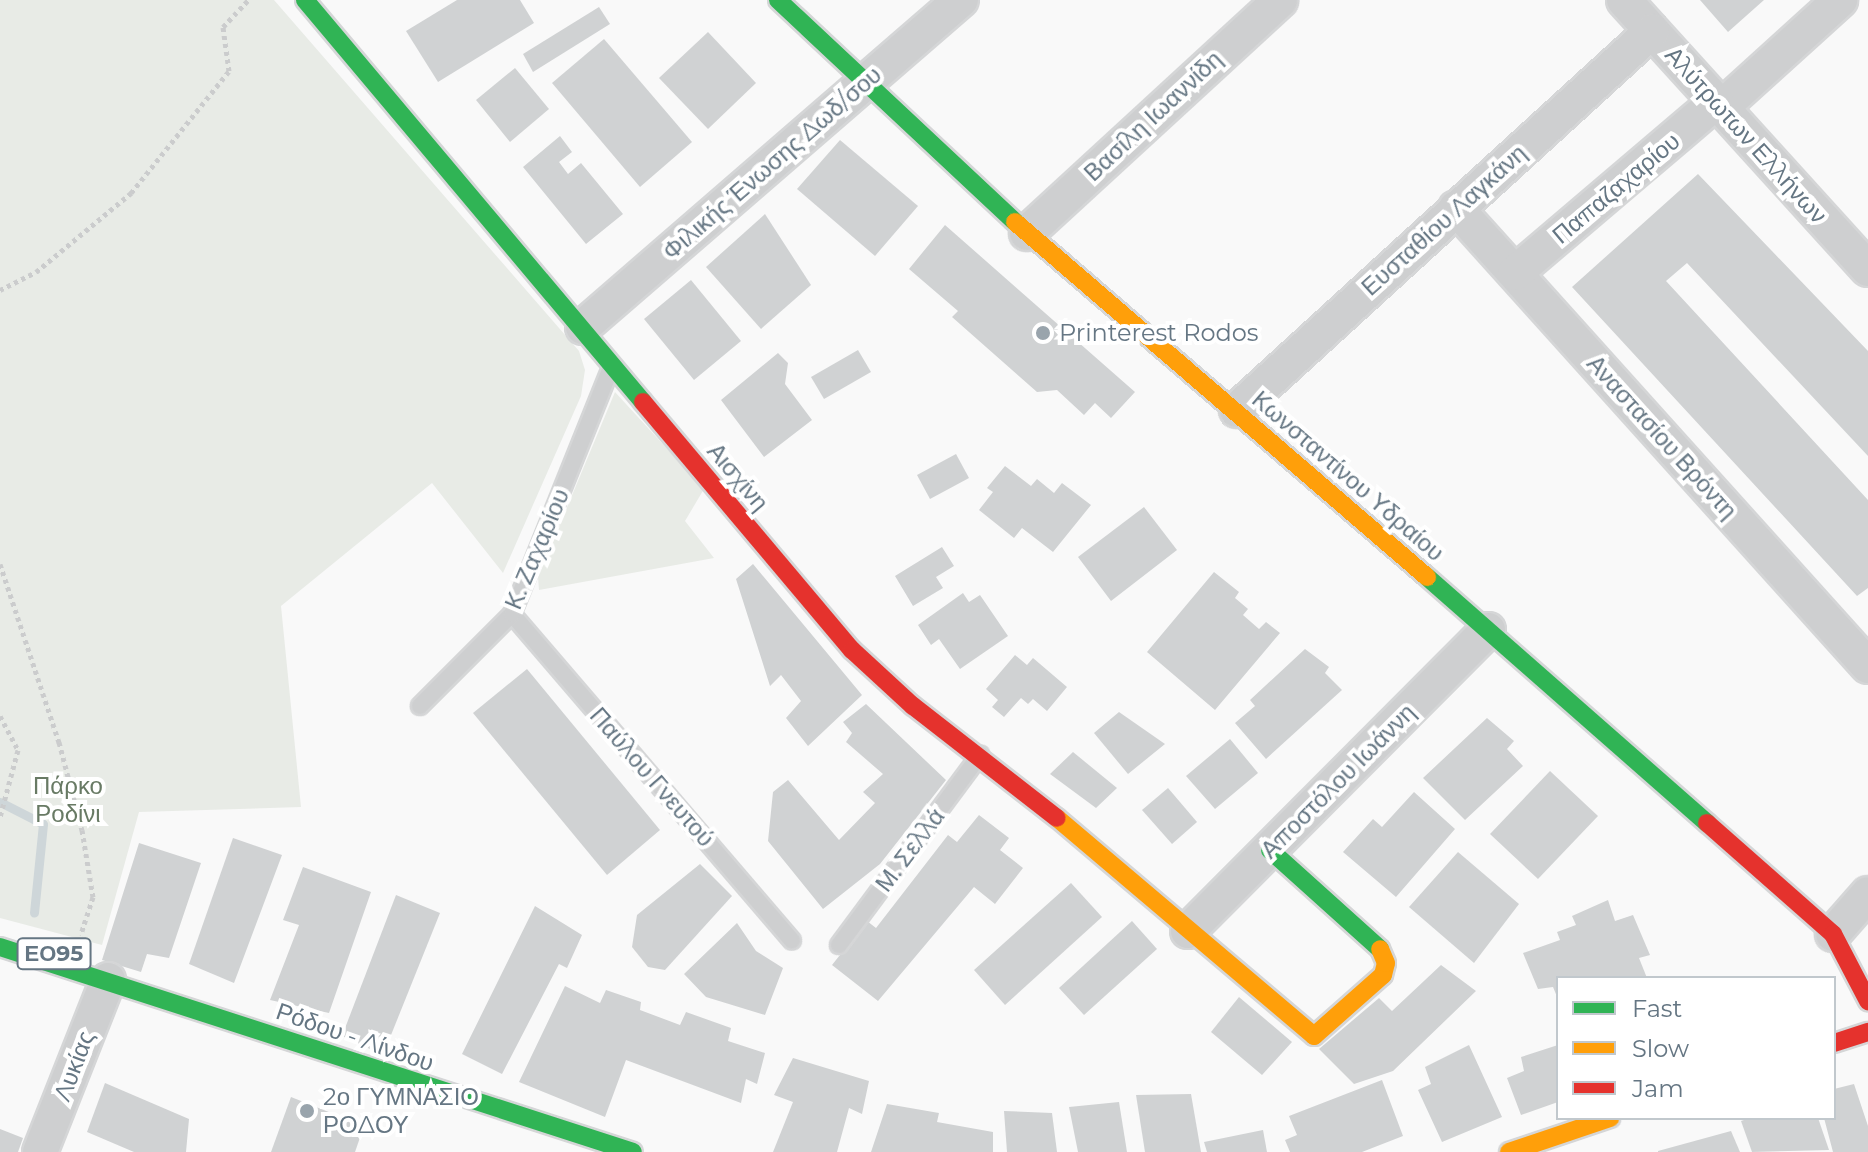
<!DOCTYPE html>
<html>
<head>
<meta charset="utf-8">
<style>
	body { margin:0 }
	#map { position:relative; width:1868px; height:1152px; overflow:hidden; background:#f9f9f9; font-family:Montserrat,sans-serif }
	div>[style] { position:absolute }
	.green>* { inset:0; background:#e8ebe6 }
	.stream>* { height:9px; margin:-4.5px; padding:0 4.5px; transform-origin:4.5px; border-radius:4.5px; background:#ced6d9 }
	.building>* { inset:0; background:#d0d2d3 }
	.path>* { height:5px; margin-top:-2.5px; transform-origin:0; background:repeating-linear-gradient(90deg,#cbcccd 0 4px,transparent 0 8px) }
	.roads { filter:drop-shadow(2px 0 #d5d6d7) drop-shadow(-2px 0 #d5d6d7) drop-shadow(0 2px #d5d6d7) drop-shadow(0 -2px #d5d6d7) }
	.lane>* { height:16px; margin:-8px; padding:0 8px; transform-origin:8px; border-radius:8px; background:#cecfd0 }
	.street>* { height:34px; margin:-17px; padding:0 17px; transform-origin:17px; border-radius:17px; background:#cecfd0 }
	.fast>* { height:18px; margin:-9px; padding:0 9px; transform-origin:9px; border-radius:9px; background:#30b455 }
	.slow>* { height:18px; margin:-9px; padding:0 9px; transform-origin:9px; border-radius:9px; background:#ff9f0a }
	.jam>* { height:18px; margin:-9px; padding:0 9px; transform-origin:9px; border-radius:9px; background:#e5322d }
	.dots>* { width:22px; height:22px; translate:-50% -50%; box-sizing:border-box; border:4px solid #fff; border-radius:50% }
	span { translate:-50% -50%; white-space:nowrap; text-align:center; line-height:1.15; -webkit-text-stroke:8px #fff; paint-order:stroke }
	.shield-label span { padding:2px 6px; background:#fff; border:2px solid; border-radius:6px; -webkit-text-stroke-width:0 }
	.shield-label { font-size:22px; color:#657683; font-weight:700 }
	.street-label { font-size:24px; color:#657683 }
	.poi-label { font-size:24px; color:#657683 }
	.left { translate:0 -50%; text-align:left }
	.park-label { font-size:24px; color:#687a64 }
	.legend { position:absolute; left:1556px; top:976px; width:280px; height:144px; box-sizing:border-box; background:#fff; border:2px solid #c1c8cd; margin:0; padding:10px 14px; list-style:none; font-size:24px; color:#657683 }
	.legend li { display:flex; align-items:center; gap:16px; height:40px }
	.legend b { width:40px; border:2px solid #c1c8cd }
</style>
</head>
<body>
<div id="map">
	<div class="green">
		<i style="clip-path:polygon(0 0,274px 0,579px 351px,585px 370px,581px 396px,503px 573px,432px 483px,281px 606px,301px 807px,139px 812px,102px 945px,0 918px)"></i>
		<i style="clip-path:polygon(615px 392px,704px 489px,685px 521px,714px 558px,539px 590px,538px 577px)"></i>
	</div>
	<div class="stream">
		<i style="left:0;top:802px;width:48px;rotate:27.1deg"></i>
		<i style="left:43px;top:824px;width:89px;rotate:95.8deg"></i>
	</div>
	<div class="building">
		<i style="clip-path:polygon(457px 0,520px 0,534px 23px,438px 82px,406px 31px)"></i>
		<i style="clip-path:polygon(1700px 0,1764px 0,1728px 32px)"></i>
		<i style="clip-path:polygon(599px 7px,610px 24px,533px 72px,523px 54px)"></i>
		<i style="clip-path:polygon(708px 32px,756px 83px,708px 129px,659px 78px)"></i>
		<i style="clip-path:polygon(604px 39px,692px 142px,640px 187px,552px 83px)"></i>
		<i style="clip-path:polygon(515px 68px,549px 109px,510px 142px,476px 100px)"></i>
		<i style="clip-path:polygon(560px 136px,572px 152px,559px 162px,568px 174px,581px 163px,623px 214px,586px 244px,523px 167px)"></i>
		<i style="clip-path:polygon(840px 140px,918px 206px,875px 256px,797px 189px)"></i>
		<i style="clip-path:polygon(1698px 174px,1868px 351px,1868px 456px,1687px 263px,1666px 281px,1868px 500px,1868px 588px,1857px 596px,1572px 287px)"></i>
		<i style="clip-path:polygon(765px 214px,811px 285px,761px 329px,706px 267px)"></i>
		<i style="clip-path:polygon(945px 225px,1135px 392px,1111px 418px,1095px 403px,1084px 415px,1057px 390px,1037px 392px,952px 317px,958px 311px,909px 269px)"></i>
		<i style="clip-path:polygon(691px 280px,741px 341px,694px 380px,644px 319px)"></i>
		<i style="clip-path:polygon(858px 350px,871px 372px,824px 399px,811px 377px)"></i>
		<i style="clip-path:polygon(778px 353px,788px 363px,785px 384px,812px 420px,764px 457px,721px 400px)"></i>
		<i style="clip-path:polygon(956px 454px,969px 478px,930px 499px,917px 475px)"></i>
		<i style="clip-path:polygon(1005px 466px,1031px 486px,1037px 479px,1054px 493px,1062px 483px,1091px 505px,1053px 552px,1022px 528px,1014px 538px,979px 510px,993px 492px,987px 488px)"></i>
		<i style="clip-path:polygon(1144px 507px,1177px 550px,1111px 601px,1078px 557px)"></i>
		<i style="clip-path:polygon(942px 547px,954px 566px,936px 577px,943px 588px,913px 606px,895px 576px)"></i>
		<i style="clip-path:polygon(753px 564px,862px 695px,808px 746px,786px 718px,801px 701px,781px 675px,770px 686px,736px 579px)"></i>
		<i style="clip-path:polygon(1214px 572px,1239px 592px,1235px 598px,1248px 609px,1243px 615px,1259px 629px,1266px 622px,1280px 633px,1215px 710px,1147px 652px)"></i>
		<i style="clip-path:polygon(963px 593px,969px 602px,980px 595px,1008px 636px,960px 669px,939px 639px,931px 645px,918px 625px)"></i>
		<i style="clip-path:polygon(1305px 649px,1329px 667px,1325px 673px,1342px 690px,1266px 759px,1235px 723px,1255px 706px,1250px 700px)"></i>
		<i style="clip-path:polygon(1015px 655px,1027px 665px,1033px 658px,1067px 687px,1047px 711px,1033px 699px,1028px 704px,1021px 698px,1004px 717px,992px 707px,998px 700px,986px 689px)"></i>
		<i style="clip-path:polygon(527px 669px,660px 830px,607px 875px,473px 713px)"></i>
		<i style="clip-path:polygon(866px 704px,946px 780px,880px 864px,823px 909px,768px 841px,773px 792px,788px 780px,839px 840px,875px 803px,863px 792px,883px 774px,846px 742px,852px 733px,843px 722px)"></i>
		<i style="clip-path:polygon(1119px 712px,1165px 744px,1128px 774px,1094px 733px)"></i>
		<i style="clip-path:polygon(1487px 718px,1514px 741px,1507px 749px,1523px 766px,1465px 820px,1423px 778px)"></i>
		<i style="clip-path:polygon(1230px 739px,1258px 773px,1215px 809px,1186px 776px)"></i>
		<i style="clip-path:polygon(1073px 752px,1117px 788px,1096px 808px,1050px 774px)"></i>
		<i style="clip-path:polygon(1550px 771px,1598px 816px,1538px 879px,1490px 834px)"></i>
		<i style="clip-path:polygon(1168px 788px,1197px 822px,1172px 844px,1142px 810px)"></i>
		<i style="clip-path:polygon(1414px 792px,1455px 829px,1396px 897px,1343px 852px,1373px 819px,1382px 827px)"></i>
		<i style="clip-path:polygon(979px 815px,1009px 838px,1000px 850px,1023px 868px,995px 904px,974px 887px,878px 1001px,832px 965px,867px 921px,876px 928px,948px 835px,957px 842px)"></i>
		<i style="clip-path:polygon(233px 838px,282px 855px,234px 983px,189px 964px)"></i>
		<i style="clip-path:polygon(139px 843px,201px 863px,169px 958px,147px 954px,141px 972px,102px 960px)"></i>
		<i style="clip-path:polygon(1458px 852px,1519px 904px,1474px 963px,1409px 907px)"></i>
		<i style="clip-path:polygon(700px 864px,732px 896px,665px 970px,648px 967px,632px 947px,637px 915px)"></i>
		<i style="clip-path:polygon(303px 867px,371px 892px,329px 1013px,270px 1000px,299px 925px,283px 920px)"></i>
		<i style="clip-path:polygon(1071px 883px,1102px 917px,1005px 1005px,974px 970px)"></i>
		<i style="clip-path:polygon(396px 895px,440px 913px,383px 1055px,342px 1036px)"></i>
		<i style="clip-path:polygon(1608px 900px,1615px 921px,1633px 915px,1650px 955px,1639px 958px,1647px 978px,1558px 978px,1558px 999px,1553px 987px,1538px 989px,1523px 953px,1560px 940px,1557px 932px,1576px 925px,1572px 916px)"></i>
		<i style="clip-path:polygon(535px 906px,582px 935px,567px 968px,559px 964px,502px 1074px,462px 1054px)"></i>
		<i style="clip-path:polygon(1132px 921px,1157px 949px,1084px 1015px,1059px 988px)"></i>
		<i style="clip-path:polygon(737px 923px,756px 951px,783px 968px,765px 1015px,706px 997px,684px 974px)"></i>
		<i style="clip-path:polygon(1441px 965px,1476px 991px,1393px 1071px,1354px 1084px,1319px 1049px,1379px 998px,1392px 1011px)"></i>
		<i style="clip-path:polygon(565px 986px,600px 1003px,606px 990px,641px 1002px,640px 1010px,680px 1025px,686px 1012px,731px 1028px,728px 1041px,765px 1053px,757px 1084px,746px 1079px,741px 1103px,626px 1060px,605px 1117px,519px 1082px)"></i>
		<i style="clip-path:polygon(1239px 997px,1292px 1042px,1262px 1075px,1211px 1032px)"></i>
		<i style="clip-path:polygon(1469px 1045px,1502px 1117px,1442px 1142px,1418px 1090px,1431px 1084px,1425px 1067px)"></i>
		<i style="clip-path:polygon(1558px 1045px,1558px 1102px,1521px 1115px,1507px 1078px,1524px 1071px,1521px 1057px)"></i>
		<i style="clip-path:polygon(793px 1058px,869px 1081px,862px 1114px,849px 1108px,837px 1152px,773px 1152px,793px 1102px,774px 1095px)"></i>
		<i style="clip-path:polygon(1382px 1080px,1403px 1136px,1362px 1152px,1290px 1152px,1285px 1140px,1297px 1135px,1289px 1116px)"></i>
		<i style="clip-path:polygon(105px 1083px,189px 1119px,186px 1152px,134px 1152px,87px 1132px)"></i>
		<i style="clip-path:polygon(1854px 1084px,1868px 1126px,1868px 1152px,1833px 1152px,1824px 1118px,1834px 1118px,1834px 1089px)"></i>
		<i style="clip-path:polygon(1191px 1094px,1201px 1152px,1145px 1152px,1136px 1095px)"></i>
		<i style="clip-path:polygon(291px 1097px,364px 1126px,355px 1152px,271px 1152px)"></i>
		<i style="clip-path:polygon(1119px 1102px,1127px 1152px,1078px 1152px,1069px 1107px)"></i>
		<i style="clip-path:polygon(887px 1104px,939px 1113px,937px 1122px,993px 1132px,993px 1152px,871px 1152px)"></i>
		<i style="clip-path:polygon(1004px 1111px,1052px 1113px,1057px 1152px,1007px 1152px)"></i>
		<i style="clip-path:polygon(1750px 1118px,1818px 1118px,1829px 1150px,1752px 1152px,1741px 1121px)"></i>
		<i style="clip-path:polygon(0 1129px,23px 1138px,18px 1152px,0 1152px)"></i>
		<i style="clip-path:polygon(1263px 1130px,1267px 1152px,1207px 1152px,1204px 1142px)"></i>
		<i style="clip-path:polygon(1731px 1131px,1740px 1152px,1658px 1152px,1658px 1151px)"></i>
	</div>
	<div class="path">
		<i style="left:0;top:290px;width:40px;rotate:-26.6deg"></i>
		<i style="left:36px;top:272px;width:124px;rotate:-39.7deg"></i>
		<i style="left:131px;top:193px;width:156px;rotate:-51.2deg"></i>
		<i style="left:229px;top:71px;width:44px;rotate:-97.8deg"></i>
		<i style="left:223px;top:27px;width:37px;rotate:-47deg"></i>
		<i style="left:0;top:564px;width:188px;rotate:71.7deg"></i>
		<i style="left:59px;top:742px;width:91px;rotate:75.4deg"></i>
		<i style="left:82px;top:830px;width:68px;rotate:80.7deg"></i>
		<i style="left:93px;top:897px;width:40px;rotate:108deg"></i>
		<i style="left:0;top:716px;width:38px;rotate:62deg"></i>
		<i style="left:18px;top:750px;width:69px;rotate:105deg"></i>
	</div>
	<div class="roads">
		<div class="lane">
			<i style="left:512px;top:614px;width:430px;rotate:49.4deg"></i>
			<i style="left:420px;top:706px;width:130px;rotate:-45deg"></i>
			<i style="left:512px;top:614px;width:263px;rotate:-68.1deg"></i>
			<i style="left:839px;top:945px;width:237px;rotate:-53.4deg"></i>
		</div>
		<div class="street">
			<i style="left:1624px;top:0;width:363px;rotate:47.8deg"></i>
			<i style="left:1721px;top:108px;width:161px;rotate:-42.2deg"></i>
			<i style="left:1456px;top:208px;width:616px;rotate:48.03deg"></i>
			<i style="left:1027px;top:233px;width:344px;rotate:-42.6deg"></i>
			<i style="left:1515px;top:273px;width:264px;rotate:-40.4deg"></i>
			<i style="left:583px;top:327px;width:500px;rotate:-40.9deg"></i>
			<i style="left:1237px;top:410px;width:562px;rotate:-42.4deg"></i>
			<i style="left:1188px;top:931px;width:425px;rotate:-45.1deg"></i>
			<i style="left:1833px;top:934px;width:53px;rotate:-48.8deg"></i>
			<i style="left:40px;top:1152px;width:185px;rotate:-68.4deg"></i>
		</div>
		<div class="fast">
			<i style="left:305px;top:0;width:525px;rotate:49.94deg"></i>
			<i style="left:778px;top:0;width:325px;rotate:43.1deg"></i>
			<i style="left:1427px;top:577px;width:373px;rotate:41.3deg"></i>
			<i style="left:1270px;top:850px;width:148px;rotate:42deg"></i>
			<i style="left:0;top:947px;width:665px;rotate:17.94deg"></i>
		</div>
		<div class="slow">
			<i style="left:1015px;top:222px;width:544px;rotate:40.75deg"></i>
			<i style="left:1057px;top:818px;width:337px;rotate:40.3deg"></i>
			<i style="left:1314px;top:1036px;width:92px;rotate:-41.5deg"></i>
			<i style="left:1383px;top:975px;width:12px;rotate:-76deg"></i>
			<i style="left:1386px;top:963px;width:15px;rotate:-113deg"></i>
			<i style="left:1509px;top:1152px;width:107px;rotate:-18.6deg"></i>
		</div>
		<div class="jam">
			<i style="left:643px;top:402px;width:324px;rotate:49.9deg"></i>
			<i style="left:852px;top:650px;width:83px;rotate:42.6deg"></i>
			<i style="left:913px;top:706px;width:182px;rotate:37.9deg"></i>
			<i style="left:1707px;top:823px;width:168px;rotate:41.4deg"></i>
			<i style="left:1833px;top:934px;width:76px;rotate:62.4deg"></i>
			<i style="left:1834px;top:1043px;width:36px;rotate:-18deg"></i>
		</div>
	</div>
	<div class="dots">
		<i style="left:1043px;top:333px;background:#99a4ac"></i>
		<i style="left:307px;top:1111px;background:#99a4ac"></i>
	</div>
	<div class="shield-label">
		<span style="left:54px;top:954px">ΕΟ95</span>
	</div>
	<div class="street-label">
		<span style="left:1153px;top:116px;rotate:-43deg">Βασίλη Ιωαννίδη</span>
		<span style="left:1746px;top:135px;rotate:48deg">Αλύτρωτων Ελλήνων</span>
		<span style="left:772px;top:163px;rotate:-41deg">Φιλικής Ένωσης Δωδ/σου</span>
		<span style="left:1616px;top:188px;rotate:-40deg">Παπαζαχαρίου</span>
		<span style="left:1444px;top:220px;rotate:-42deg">Ευσταθίου Λαγκάνη</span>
		<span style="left:1662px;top:437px;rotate:48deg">Αναστασίου Βρόντη</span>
		<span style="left:1348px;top:476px;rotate:41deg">Κωνσταντίνου Υδραίου</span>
		<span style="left:738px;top:477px;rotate:50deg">Αισχίνη</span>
		<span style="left:537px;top:549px;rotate:-67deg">Κ. Ζαχαρίου</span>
		<span style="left:652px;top:777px;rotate:49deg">Παύλου Γνευτού</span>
		<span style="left:1338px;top:781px;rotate:-45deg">Αποστόλου Ιωάννη</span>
		<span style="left:910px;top:850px;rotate:-53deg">Μ. Σελλά</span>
		<span style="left:355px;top:1037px;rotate:19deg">Ρόδου - Λίνδου</span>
		<span style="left:74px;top:1066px;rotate:-69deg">Λυκίας</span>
	</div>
	<div class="poi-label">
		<span class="left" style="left:1059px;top:333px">Printerest Rodos</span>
		<span class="left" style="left:323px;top:1111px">2ο ΓΥΜΝΑΣΙΟ<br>ΡΟΔΟΥ</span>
	</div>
	<div class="park-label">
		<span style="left:68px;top:800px">Πάρκο<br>Ροδίνι</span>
	</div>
	<ul class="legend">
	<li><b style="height:10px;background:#30b455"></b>Fast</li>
	<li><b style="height:10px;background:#ff9f0a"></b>Slow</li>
	<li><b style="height:10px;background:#e5322d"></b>Jam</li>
	</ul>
</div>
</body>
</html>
